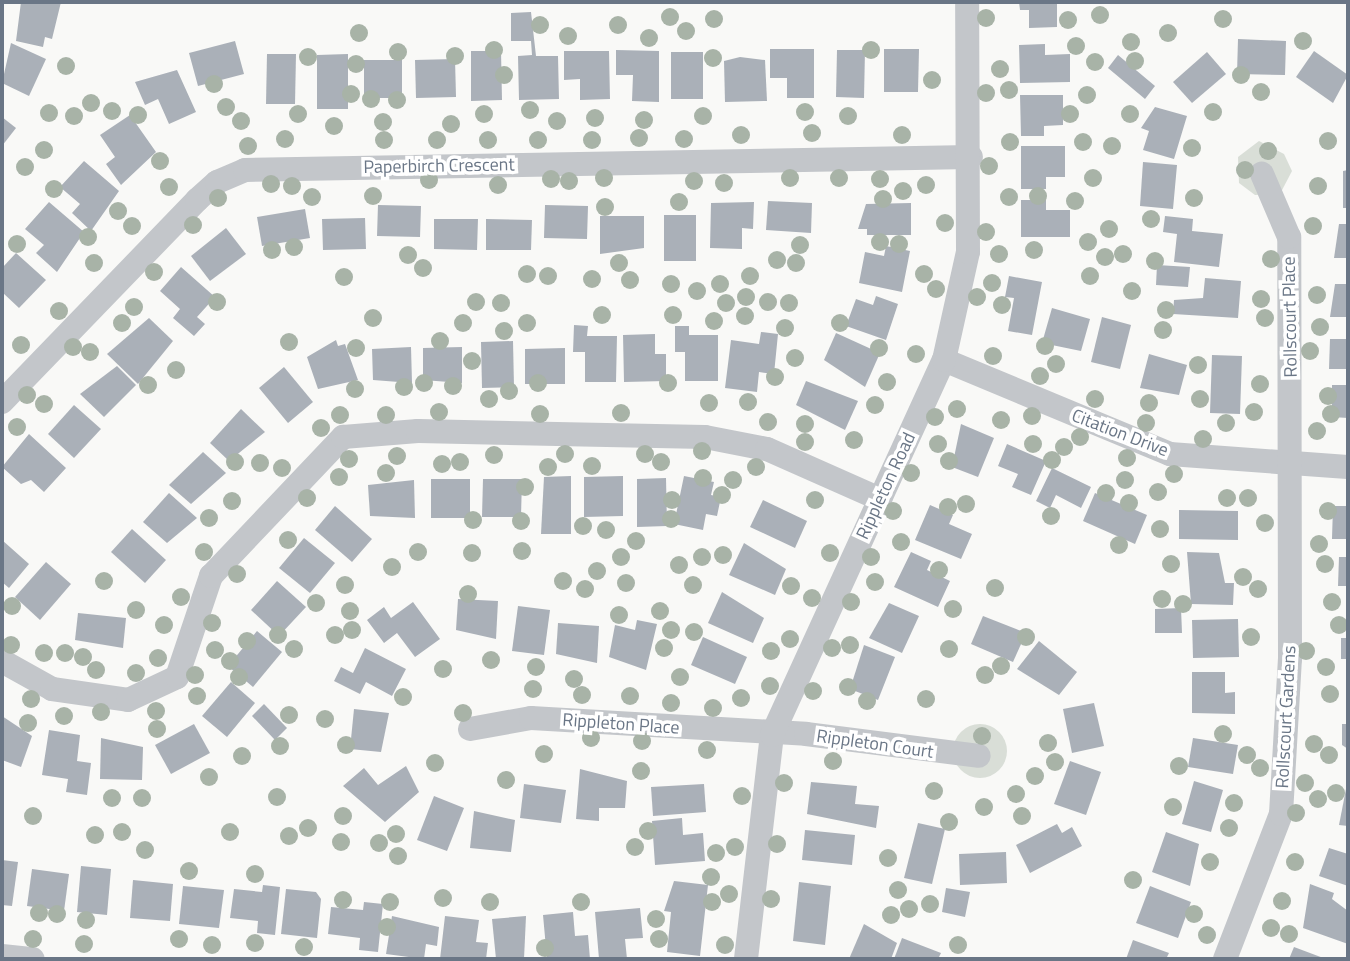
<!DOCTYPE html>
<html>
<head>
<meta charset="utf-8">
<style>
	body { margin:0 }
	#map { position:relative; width:1350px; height:961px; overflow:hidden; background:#f9f9f7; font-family:"Titillium Web",sans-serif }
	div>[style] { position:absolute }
	.green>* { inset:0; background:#d9ded7 }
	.round { border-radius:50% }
	.building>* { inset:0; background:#aab0b8 }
	.minor>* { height:24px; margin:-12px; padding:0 12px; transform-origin:12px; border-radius:12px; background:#c3c6ca }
	.trees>* { width:18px; height:18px; margin:-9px; border-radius:50%; background:#a8b3a7 }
	span { translate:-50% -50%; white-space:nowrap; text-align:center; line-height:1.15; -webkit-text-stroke:7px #fff; paint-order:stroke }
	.street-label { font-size:18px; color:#6a7686 }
	.frame { position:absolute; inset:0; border:4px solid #6a7686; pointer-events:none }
</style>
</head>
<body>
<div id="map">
	<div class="green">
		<i style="clip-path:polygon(1259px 141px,1284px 154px,1292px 171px,1280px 194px,1255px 195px,1239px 183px,1238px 157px)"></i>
		<i class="round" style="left:953px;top:724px;width:54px;height:54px"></i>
	</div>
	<div class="building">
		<i style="clip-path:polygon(21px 2px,61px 2px,52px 39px,45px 37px,43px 47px,16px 41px)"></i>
		<i style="clip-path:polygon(1019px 2px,1057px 2px,1057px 27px,1029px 28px,1029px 10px,1020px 10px)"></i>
		<i style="clip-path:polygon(531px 12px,536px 56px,558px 56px,559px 99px,519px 100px,518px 56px,532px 55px,531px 41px,511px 41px,511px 13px)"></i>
		<i style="clip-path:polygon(1238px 39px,1286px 41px,1285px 75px,1237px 74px)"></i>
		<i style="clip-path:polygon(235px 41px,244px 74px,198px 86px,189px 53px)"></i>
		<i style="clip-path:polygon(11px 43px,46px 59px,29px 96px,2px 83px)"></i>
		<i style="clip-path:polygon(1045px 44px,1045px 55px,1070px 54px,1070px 82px,1020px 83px,1019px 45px)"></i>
		<i style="clip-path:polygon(770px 49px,814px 49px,814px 98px,787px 98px,787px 78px,770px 78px)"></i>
		<i style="clip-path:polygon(884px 49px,919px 49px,918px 92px,884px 92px)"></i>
		<i style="clip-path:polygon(616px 50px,659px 51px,659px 102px,632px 101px,633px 75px,616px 75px)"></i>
		<i style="clip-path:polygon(837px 50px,865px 50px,864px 98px,836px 97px)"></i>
		<i style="clip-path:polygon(471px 51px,501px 51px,502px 100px,471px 101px)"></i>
		<i style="clip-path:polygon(564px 51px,609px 51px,610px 99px,580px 100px,580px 79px,564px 80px)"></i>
		<i style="clip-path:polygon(1314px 51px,1348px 75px,1333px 103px,1296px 77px)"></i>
		<i style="clip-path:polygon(671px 52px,703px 52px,703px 99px,671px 99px)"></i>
		<i style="clip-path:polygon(1207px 52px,1226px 74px,1192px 103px,1173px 82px)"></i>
		<i style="clip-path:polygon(267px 54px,296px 54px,295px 104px,266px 104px)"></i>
		<i style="clip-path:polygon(348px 54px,348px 109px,317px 109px,317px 55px)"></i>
		<i style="clip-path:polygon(1118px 55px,1155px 86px,1145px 99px,1108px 68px)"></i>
		<i style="clip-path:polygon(740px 57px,765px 60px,767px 101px,725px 102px,724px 61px)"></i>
		<i style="clip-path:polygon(455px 59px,456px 97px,416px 98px,415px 60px)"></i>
		<i style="clip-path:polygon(364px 60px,402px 60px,402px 98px,364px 98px)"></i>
		<i style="clip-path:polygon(177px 70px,196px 112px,169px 124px,158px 99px,145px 105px,135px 82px)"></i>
		<i style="clip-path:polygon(1020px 95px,1063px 95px,1063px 125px,1044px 126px,1044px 136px,1021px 136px)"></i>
		<i style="clip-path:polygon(1155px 107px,1187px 116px,1174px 159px,1143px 150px,1149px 131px,1141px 128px)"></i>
		<i style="clip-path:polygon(130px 115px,156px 152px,121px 185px,106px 164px,115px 157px,100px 135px)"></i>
		<i style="clip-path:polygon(2px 117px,16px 128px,2px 146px)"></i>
		<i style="clip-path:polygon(1021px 146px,1065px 146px,1065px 177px,1046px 177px,1046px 189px,1021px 189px)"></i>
		<i style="clip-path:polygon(84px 161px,119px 191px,91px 231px,72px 213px,80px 204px,60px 187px)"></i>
		<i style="clip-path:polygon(1143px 162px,1177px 165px,1173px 209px,1140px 206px)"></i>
		<i style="clip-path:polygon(1348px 170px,1348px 208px,1343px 208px,1343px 171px)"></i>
		<i style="clip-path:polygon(1021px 200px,1046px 200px,1046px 210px,1070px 210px,1070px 237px,1021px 237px)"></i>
		<i style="clip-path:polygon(768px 201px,812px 203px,811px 233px,766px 230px)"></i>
		<i style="clip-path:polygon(49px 202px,84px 232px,57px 272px,36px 253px,44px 245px,25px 229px)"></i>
		<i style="clip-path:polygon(754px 202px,753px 229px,742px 228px,742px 249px,710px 248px,711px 203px)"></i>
		<i style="clip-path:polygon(911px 203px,911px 235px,867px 235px,867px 229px,858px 229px,866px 204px)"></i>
		<i style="clip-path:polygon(378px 205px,421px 206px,420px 237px,377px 236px)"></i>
		<i style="clip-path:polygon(545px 205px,588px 206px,587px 239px,544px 238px)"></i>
		<i style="clip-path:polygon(305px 209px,310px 238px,262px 246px,257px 217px)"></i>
		<i style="clip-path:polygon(664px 215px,696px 215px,696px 261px,664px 261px)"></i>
		<i style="clip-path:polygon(600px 216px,644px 216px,644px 248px,600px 254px)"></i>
		<i style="clip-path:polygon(1165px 216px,1193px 219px,1192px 231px,1223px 234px,1219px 267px,1174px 262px,1177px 234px,1163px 232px)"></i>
		<i style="clip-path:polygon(365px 218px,366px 249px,323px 250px,322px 219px)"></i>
		<i style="clip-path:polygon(434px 219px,478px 219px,477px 250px,434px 249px)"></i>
		<i style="clip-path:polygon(486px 219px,532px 220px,531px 250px,486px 250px)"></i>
		<i style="clip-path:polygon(1339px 224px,1348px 224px,1348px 258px,1334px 258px)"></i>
		<i style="clip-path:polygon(226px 228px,246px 254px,210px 281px,191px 256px)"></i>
		<i style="clip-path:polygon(886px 246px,910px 251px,902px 292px,859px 283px,865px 252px,884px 256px)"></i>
		<i style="clip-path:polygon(16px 253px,46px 280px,19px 308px,2px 292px,2px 268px)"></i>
		<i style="clip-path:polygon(1157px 265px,1190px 267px,1188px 287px,1156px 285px)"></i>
		<i style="clip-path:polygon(181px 267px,215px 297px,197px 317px,205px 324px,194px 336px,173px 318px,180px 309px,160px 291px)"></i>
		<i style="clip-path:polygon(1009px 276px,1042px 282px,1032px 335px,1008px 331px,1014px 298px,1005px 297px)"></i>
		<i style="clip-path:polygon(1205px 278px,1241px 281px,1238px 318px,1173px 314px,1174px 300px,1203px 298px)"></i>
		<i style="clip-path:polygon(1335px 284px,1348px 284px,1348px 317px,1330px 317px)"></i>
		<i style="clip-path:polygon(876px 296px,898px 304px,886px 340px,846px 326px,856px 299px,873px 305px)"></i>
		<i style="clip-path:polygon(1052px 308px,1090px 319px,1081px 351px,1042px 343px)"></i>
		<i style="clip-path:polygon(1102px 317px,1131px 325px,1120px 369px,1091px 362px)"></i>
		<i style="clip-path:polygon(149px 318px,173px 341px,138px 384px,107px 354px)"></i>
		<i style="clip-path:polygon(574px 325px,588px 326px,587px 336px,617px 336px,616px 382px,585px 382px,585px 352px,573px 352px)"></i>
		<i style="clip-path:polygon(675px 326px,689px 326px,689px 335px,718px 335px,718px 381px,685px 381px,685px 352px,675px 352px)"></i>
		<i style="clip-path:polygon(761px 332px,778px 334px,774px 374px,759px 372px,757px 392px,725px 388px,731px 340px,759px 344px)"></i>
		<i style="clip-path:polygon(836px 333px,880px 353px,865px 387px,824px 360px)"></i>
		<i style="clip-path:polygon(655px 334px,655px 354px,666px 354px,666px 381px,624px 382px,623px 335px)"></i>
		<i style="clip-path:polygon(1330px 339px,1348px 339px,1348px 369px,1329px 369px)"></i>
		<i style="clip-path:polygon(336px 340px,338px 346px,345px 344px,358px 380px,318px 389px,307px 357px)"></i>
		<i style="clip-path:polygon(513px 341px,514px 387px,482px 388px,481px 342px)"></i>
		<i style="clip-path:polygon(411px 347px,412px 383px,373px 380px,372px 349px)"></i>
		<i style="clip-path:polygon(462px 347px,462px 383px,423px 380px,423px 348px)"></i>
		<i style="clip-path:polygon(565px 348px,565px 384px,525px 384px,525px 349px)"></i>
		<i style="clip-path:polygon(1149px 354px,1187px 365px,1179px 395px,1140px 388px)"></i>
		<i style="clip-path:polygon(1212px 355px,1242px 356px,1240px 414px,1210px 413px)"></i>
		<i style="clip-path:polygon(117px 366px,136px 385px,104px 417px,80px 394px)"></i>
		<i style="clip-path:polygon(284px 367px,313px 402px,288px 423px,259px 388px)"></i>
		<i style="clip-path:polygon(806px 381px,858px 401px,845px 430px,796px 405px)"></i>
		<i style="clip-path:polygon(1332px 385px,1348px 385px,1348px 418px,1332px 417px)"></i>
		<i style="clip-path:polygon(74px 405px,101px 429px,74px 458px,48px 434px)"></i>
		<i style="clip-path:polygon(241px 409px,265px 432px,229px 461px,210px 443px)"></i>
		<i style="clip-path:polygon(961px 424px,994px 438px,978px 477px,952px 467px)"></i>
		<i style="clip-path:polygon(29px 434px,66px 468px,44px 492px,31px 480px,21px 484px,2px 467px)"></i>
		<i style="clip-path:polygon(1007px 444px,1046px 461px,1031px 495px,1012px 487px,1018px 474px,998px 466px)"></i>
		<i style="clip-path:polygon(203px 452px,226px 473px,191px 504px,169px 485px)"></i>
		<i style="clip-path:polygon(1052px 468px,1091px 487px,1081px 508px,1056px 495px,1050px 508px,1036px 501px)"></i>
		<i style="clip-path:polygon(571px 476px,571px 534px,541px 534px,544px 477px)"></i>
		<i style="clip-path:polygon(623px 476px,623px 516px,584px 517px,584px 477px)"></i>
		<i style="clip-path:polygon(684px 476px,714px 482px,711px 495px,721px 497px,717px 516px,706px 514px,703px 530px,674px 524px)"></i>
		<i style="clip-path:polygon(666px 478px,667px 526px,637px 527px,637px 479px)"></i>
		<i style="clip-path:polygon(431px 479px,470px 479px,470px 518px,431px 518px)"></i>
		<i style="clip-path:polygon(483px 479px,522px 479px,521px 517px,482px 517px)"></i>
		<i style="clip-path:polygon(414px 480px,415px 518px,370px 516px,368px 485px)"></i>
		<i style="clip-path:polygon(169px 493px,197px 518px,167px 543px,143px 522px)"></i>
		<i style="clip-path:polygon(1095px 493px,1147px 515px,1135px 544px,1083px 521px)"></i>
		<i style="clip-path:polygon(763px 500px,807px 521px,795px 548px,750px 527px)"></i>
		<i style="clip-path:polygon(930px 505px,953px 515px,949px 524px,972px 534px,961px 559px,915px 540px)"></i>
		<i style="clip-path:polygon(335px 506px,372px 539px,352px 562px,315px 530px)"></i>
		<i style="clip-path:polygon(1333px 506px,1348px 506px,1348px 539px,1332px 539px)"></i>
		<i style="clip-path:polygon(1179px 510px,1238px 511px,1238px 540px,1179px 539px)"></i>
		<i style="clip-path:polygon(132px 529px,166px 560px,145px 583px,111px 552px)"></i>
		<i style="clip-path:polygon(304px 538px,335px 563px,310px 593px,279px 568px)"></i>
		<i style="clip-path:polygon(2px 540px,29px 564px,9px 588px,2px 582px)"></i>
		<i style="clip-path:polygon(744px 543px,786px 569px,775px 595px,729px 575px)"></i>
		<i style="clip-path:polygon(911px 552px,931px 561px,927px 570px,950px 581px,938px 607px,894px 587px)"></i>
		<i style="clip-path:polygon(1187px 552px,1219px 553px,1225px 583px,1234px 583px,1233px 605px,1191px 604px)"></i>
		<i style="clip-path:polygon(1339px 557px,1348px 557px,1348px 586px,1338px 586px)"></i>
		<i style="clip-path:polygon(46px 562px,71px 584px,40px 620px,15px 597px)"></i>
		<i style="clip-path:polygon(277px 581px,306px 607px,279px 636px,251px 610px)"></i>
		<i style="clip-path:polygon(722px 592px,764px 618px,753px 643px,708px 623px)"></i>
		<i style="clip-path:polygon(458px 599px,498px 601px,496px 639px,456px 630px)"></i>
		<i style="clip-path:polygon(413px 602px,440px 639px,415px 657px,397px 633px,384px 643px,367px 620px,384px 607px,391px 618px)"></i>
		<i style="clip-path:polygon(889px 603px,919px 616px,902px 653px,869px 638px)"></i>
		<i style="clip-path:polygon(518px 606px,550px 610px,544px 655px,512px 651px)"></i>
		<i style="clip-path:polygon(1181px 608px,1182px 633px,1155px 633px,1155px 609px)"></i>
		<i style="clip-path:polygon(78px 613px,126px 618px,123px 648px,75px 640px)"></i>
		<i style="clip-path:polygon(983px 616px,1026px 633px,1013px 662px,971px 644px)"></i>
		<i style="clip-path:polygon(1238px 619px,1239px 657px,1193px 658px,1192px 620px)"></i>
		<i style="clip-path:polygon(637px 620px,657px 624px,646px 670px,609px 657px,615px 625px,635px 630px)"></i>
		<i style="clip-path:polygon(558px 623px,599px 626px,597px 663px,556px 654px)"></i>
		<i style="clip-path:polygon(257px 631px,282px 652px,253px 687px,228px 666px)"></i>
		<i style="clip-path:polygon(703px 637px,747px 657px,735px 684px,691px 665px)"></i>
		<i style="clip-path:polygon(1341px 638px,1348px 638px,1348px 659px,1341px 659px)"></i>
		<i style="clip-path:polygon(1039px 641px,1077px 672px,1059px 695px,1017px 669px)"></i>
		<i style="clip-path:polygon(864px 645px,895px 657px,878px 700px,850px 689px)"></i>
		<i style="clip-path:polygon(365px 648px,406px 669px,392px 696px,366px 682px,360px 694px,334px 681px,341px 667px,353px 673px)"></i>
		<i style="clip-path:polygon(1192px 672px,1225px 672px,1225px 693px,1235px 692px,1235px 714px,1192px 713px)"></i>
		<i style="clip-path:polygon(231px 682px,255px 703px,227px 737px,202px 716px)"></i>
		<i style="clip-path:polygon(1094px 703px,1104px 746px,1072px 753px,1063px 709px)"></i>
		<i style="clip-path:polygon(264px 704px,287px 728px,275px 740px,252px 716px)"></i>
		<i style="clip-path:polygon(354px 709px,389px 713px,381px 752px,350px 749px)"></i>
		<i style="clip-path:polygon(2px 716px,32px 736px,21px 767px,2px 760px)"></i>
		<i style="clip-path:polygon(194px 724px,210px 753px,171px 774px,155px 745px)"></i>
		<i style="clip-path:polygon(1342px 724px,1348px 724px,1348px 749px,1342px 745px)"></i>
		<i style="clip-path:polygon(49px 730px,80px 735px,77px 761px,91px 763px,87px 795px,66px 792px,68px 779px,42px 775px)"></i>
		<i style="clip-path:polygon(101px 738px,143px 747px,142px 780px,100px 779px)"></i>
		<i style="clip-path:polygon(1193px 738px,1238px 745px,1233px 774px,1188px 767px)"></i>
		<i style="clip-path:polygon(1070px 761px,1101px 772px,1086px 815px,1054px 804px)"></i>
		<i style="clip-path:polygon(406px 766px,419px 792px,385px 822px,343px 786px,364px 768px,378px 785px)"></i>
		<i style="clip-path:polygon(580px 769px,627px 781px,625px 808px,599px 808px,599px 821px,576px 819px)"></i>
		<i style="clip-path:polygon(1194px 781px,1223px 790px,1211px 832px,1182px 824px)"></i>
		<i style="clip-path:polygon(811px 782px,857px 786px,855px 804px,879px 806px,876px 828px,807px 814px)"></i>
		<i style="clip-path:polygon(524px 784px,566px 790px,561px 823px,520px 818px)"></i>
		<i style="clip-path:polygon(704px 784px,706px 812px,653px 816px,651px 787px)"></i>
		<i style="clip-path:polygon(1347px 784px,1348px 784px,1348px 826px,1339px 825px)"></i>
		<i style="clip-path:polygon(434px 796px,464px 808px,447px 851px,417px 840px)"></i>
		<i style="clip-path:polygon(474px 811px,515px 820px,511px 852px,470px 848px)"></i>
		<i style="clip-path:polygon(682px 818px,683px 835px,703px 833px,705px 861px,655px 865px,652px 821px)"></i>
		<i style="clip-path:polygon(918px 823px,945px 829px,932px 884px,904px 878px)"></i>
		<i style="clip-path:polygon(1057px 824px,1062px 833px,1072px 827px,1082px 846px,1030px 873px,1016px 845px)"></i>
		<i style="clip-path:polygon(805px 830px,855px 835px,852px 865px,802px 860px)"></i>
		<i style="clip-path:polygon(1166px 832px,1199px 844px,1190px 886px,1152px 872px)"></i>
		<i style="clip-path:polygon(1329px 848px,1348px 854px,1348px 886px,1319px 876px)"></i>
		<i style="clip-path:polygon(1006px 852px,1007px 883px,960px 885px,959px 854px)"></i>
		<i style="clip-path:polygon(2px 860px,18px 862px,12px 906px,2px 905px)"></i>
		<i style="clip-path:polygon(81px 866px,111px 869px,107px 915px,77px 912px)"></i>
		<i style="clip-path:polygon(32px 869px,69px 874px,64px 911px,27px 906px)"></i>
		<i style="clip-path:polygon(133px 880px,173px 884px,170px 921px,130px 918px)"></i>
		<i style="clip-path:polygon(674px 881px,708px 885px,700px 956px,667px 952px,671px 912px,664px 911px)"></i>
		<i style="clip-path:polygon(799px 882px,831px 886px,825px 945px,793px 941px)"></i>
		<i style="clip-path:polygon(1310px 884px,1334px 893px,1332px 899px,1348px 911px,1348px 944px,1303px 928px)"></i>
		<i style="clip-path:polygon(263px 885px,280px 887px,275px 935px,257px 933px,258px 921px,230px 918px,234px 889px,262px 892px)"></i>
		<i style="clip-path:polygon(183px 886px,224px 890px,219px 928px,179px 924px)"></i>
		<i style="clip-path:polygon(1150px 886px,1191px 902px,1178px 938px,1136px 923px)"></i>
		<i style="clip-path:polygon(946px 888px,970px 892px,965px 917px,942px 912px)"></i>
		<i style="clip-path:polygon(286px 889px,316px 892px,321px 899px,317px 938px,281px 934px)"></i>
		<i style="clip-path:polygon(364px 902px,383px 904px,378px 952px,359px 950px,360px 938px,328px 934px,331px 907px,363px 910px)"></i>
		<i style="clip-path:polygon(640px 908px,643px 938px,625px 939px,627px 959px,599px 959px,595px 912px)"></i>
		<i style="clip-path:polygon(573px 912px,575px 936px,588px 935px,590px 959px,547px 959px,543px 915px)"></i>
		<i style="clip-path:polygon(392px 916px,439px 927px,437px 946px,426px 944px,424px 959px,386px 954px)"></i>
		<i style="clip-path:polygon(445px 916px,479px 920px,476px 942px,488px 943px,486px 959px,440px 959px)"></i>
		<i style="clip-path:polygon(526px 916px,524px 959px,496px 959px,492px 919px)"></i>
		<i style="clip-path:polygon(864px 924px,897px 943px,891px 959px,849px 959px)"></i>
		<i style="clip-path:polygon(902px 938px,941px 953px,938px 959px,894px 959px)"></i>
		<i style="clip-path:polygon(1133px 940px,1169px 953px,1166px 959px,1126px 959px)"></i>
		<i style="clip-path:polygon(1294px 947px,1326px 959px,1289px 959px)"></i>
	</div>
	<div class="minor">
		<i style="left:944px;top:360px;width:245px;rotate:22.6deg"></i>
		<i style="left:1170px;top:454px;width:178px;rotate:4.2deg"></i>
		<i style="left:2px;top:402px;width:281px;rotate:-46deg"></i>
		<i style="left:197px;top:200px;width:27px;rotate:-42deg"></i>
		<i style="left:217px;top:182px;width:30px;rotate:-23deg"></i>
		<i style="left:245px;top:170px;width:726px;rotate:-1.03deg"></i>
		<i style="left:2px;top:661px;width:57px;rotate:29.2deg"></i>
		<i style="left:52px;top:689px;width:77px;rotate:8.2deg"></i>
		<i style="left:128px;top:700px;width:54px;rotate:-25.1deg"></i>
		<i style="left:177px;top:677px;width:107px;rotate:-71.4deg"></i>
		<i style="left:211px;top:576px;width:192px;rotate:-46.5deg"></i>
		<i style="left:343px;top:437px;width:75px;rotate:-4.6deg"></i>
		<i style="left:418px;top:431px;width:287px;rotate:1.2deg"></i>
		<i style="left:705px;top:437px;width:63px;rotate:11deg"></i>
		<i style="left:767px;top:449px;width:124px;rotate:23.9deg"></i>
		<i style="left:470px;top:729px;width:62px;rotate:-10.2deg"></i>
		<i style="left:531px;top:718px;width:275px;rotate:3.3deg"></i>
		<i style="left:806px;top:734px;width:174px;rotate:7.2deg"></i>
		<i style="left:2px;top:956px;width:31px;rotate:6deg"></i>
		<i style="left:746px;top:959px;width:226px;rotate:-83.4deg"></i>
		<i style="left:772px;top:735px;width:413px;rotate:-65.4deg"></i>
		<i style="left:944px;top:360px;width:111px;rotate:-77.5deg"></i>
		<i style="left:968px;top:252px;width:250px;rotate:-90.2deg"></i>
		<i style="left:1225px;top:959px;width:155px;rotate:-68.9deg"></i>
		<i style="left:1281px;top:814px;width:155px;rotate:-86.7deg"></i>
		<i style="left:1290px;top:659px;width:422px;rotate:-90.1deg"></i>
		<i style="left:1289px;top:237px;width:69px;rotate:-113.2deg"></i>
	</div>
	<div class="trees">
		<i style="left:1100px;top:15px"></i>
		<i style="left:670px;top:17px"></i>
		<i style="left:986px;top:18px"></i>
		<i style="left:714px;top:19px"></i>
		<i style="left:1223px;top:19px"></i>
		<i style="left:1068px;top:20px"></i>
		<i style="left:540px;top:25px"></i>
		<i style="left:618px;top:25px"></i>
		<i style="left:686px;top:31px"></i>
		<i style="left:359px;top:33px"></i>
		<i style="left:1168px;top:33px"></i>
		<i style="left:568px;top:36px"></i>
		<i style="left:649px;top:38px"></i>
		<i style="left:1303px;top:41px"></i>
		<i style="left:1131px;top:42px"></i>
		<i style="left:1076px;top:46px"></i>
		<i style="left:494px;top:50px"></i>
		<i style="left:871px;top:50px"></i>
		<i style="left:398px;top:52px"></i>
		<i style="left:455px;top:56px"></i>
		<i style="left:308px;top:57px"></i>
		<i style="left:713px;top:58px"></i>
		<i style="left:1135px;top:61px"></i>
		<i style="left:1095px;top:62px"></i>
		<i style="left:356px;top:64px"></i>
		<i style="left:66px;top:66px"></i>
		<i style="left:1000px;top:69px"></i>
		<i style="left:504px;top:75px"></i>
		<i style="left:1241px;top:75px"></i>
		<i style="left:932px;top:80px"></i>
		<i style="left:214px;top:84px"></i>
		<i style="left:1009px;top:90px"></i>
		<i style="left:1261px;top:92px"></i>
		<i style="left:986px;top:93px"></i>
		<i style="left:351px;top:94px"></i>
		<i style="left:1087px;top:95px"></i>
		<i style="left:371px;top:99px"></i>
		<i style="left:397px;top:100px"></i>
		<i style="left:91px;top:103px"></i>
		<i style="left:226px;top:107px"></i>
		<i style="left:530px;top:110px"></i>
		<i style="left:112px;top:111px"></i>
		<i style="left:805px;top:112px"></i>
		<i style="left:1213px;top:112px"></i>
		<i style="left:49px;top:113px"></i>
		<i style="left:298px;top:114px"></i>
		<i style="left:484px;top:114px"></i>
		<i style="left:1070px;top:114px"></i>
		<i style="left:1130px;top:114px"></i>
		<i style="left:138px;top:115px"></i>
		<i style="left:74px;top:116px"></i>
		<i style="left:703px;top:116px"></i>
		<i style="left:848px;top:116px"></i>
		<i style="left:595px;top:118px"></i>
		<i style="left:644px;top:120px"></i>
		<i style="left:241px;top:121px"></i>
		<i style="left:557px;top:121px"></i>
		<i style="left:383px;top:122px"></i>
		<i style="left:451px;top:124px"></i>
		<i style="left:334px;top:126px"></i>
		<i style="left:812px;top:133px"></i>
		<i style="left:741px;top:135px"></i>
		<i style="left:902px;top:135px"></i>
		<i style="left:639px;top:138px"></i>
		<i style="left:285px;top:139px"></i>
		<i style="left:684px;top:139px"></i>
		<i style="left:384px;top:140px"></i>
		<i style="left:437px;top:140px"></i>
		<i style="left:488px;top:140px"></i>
		<i style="left:538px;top:140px"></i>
		<i style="left:592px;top:140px"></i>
		<i style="left:1328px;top:141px"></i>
		<i style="left:1010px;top:142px"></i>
		<i style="left:1083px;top:142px"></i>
		<i style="left:248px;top:146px"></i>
		<i style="left:1112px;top:146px"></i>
		<i style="left:1192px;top:148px"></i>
		<i style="left:44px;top:150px"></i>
		<i style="left:1268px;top:151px"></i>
		<i style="left:160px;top:161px"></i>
		<i style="left:989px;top:166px"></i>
		<i style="left:25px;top:167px"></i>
		<i style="left:1245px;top:170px"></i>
		<i style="left:604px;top:178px"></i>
		<i style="left:790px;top:178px"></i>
		<i style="left:839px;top:178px"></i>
		<i style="left:1093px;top:178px"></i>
		<i style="left:551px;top:179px"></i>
		<i style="left:880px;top:179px"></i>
		<i style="left:429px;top:180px"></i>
		<i style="left:569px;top:181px"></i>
		<i style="left:694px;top:181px"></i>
		<i style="left:724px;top:183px"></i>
		<i style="left:271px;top:184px"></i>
		<i style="left:498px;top:185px"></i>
		<i style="left:926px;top:185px"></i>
		<i style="left:292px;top:186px"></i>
		<i style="left:1318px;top:186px"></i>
		<i style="left:169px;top:187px"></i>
		<i style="left:54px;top:189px"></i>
		<i style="left:903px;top:191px"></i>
		<i style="left:373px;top:196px"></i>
		<i style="left:1038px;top:196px"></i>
		<i style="left:312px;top:197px"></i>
		<i style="left:1009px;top:197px"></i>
		<i style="left:218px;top:198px"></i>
		<i style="left:1194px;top:198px"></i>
		<i style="left:883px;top:199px"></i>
		<i style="left:1075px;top:201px"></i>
		<i style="left:679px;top:202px"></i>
		<i style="left:605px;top:207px"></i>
		<i style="left:118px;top:211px"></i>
		<i style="left:1151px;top:219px"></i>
		<i style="left:945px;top:223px"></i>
		<i style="left:193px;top:225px"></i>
		<i style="left:132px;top:226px"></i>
		<i style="left:1313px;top:226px"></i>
		<i style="left:1109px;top:229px"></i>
		<i style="left:986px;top:232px"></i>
		<i style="left:88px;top:237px"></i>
		<i style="left:880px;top:242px"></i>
		<i style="left:1088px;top:242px"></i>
		<i style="left:17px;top:244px"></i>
		<i style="left:899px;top:244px"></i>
		<i style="left:800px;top:245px"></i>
		<i style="left:294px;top:247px"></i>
		<i style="left:272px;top:250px"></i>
		<i style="left:1034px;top:250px"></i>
		<i style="left:999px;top:254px"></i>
		<i style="left:1123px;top:254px"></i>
		<i style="left:408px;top:255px"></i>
		<i style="left:1105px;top:257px"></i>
		<i style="left:1271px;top:259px"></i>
		<i style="left:777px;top:260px"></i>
		<i style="left:1155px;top:261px"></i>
		<i style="left:94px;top:263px"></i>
		<i style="left:619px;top:263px"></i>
		<i style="left:796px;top:263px"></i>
		<i style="left:423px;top:268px"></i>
		<i style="left:154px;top:272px"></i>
		<i style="left:527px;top:274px"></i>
		<i style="left:924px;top:274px"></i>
		<i style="left:548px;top:276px"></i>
		<i style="left:750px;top:276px"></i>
		<i style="left:1090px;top:276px"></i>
		<i style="left:344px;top:277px"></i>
		<i style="left:592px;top:279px"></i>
		<i style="left:630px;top:280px"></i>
		<i style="left:992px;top:283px"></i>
		<i style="left:671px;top:284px"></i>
		<i style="left:720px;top:284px"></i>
		<i style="left:936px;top:289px"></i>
		<i style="left:697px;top:291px"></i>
		<i style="left:1132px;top:291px"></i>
		<i style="left:1317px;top:295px"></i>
		<i style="left:746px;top:297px"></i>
		<i style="left:977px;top:297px"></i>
		<i style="left:1261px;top:299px"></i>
		<i style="left:217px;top:302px"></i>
		<i style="left:476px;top:302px"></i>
		<i style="left:768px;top:302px"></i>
		<i style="left:501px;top:303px"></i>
		<i style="left:726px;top:303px"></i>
		<i style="left:789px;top:303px"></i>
		<i style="left:1002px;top:305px"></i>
		<i style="left:134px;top:307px"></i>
		<i style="left:1166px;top:310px"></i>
		<i style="left:59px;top:311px"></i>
		<i style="left:602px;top:315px"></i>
		<i style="left:673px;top:315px"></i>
		<i style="left:745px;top:316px"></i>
		<i style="left:373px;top:318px"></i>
		<i style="left:1265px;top:318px"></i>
		<i style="left:714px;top:321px"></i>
		<i style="left:122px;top:323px"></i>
		<i style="left:463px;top:323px"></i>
		<i style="left:527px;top:323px"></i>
		<i style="left:840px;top:323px"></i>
		<i style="left:1320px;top:327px"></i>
		<i style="left:785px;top:328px"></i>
		<i style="left:1163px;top:330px"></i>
		<i style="left:504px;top:331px"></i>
		<i style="left:440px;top:341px"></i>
		<i style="left:289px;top:342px"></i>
		<i style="left:21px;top:345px"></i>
		<i style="left:1045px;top:346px"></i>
		<i style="left:73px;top:347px"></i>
		<i style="left:356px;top:348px"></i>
		<i style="left:879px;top:348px"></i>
		<i style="left:1310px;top:351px"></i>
		<i style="left:90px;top:352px"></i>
		<i style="left:916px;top:354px"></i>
		<i style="left:993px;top:356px"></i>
		<i style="left:795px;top:358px"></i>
		<i style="left:472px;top:361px"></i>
		<i style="left:1056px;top:364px"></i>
		<i style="left:1198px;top:365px"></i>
		<i style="left:176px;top:370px"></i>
		<i style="left:1040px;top:376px"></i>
		<i style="left:775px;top:377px"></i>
		<i style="left:887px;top:382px"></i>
		<i style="left:424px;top:383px"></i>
		<i style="left:538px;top:383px"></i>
		<i style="left:668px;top:383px"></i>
		<i style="left:1260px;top:384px"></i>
		<i style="left:148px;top:385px"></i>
		<i style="left:453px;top:386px"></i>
		<i style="left:404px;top:387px"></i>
		<i style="left:355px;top:389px"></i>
		<i style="left:509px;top:391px"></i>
		<i style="left:27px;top:395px"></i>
		<i style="left:1328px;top:396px"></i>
		<i style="left:489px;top:399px"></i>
		<i style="left:1095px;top:399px"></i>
		<i style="left:1200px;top:399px"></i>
		<i style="left:748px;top:402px"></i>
		<i style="left:709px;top:403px"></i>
		<i style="left:1149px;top:403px"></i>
		<i style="left:44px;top:404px"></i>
		<i style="left:875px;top:405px"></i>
		<i style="left:957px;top:409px"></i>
		<i style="left:439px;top:412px"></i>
		<i style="left:1254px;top:412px"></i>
		<i style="left:621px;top:413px"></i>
		<i style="left:540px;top:414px"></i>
		<i style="left:1331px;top:414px"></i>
		<i style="left:340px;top:415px"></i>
		<i style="left:386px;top:415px"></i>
		<i style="left:1032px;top:416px"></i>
		<i style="left:935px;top:417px"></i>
		<i style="left:1001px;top:420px"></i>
		<i style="left:768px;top:422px"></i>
		<i style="left:1146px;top:423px"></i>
		<i style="left:1226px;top:423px"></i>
		<i style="left:805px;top:424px"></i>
		<i style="left:17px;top:427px"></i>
		<i style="left:321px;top:428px"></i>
		<i style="left:1317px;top:431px"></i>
		<i style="left:1080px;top:437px"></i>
		<i style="left:1203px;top:439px"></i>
		<i style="left:854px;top:440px"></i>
		<i style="left:805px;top:442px"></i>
		<i style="left:938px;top:444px"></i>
		<i style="left:1033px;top:444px"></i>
		<i style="left:1064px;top:447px"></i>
		<i style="left:702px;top:451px"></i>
		<i style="left:565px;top:454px"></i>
		<i style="left:645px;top:454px"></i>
		<i style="left:494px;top:455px"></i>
		<i style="left:397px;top:456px"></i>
		<i style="left:1127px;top:458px"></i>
		<i style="left:349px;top:459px"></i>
		<i style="left:1052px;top:460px"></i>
		<i style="left:949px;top:461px"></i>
		<i style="left:235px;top:462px"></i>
		<i style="left:460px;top:462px"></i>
		<i style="left:661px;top:462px"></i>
		<i style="left:260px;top:463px"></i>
		<i style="left:442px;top:464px"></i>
		<i style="left:592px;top:466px"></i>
		<i style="left:548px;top:467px"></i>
		<i style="left:756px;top:467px"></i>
		<i style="left:282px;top:468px"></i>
		<i style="left:386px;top:473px"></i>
		<i style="left:911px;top:473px"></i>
		<i style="left:1174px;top:474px"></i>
		<i style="left:339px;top:477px"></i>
		<i style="left:703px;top:478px"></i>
		<i style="left:733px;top:480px"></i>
		<i style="left:1125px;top:480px"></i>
		<i style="left:525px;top:487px"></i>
		<i style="left:1158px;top:492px"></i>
		<i style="left:1106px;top:493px"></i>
		<i style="left:722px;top:495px"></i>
		<i style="left:307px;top:498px"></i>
		<i style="left:1227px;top:498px"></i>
		<i style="left:1248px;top:498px"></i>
		<i style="left:672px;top:500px"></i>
		<i style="left:815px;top:500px"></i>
		<i style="left:232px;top:501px"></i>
		<i style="left:1129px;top:503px"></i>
		<i style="left:966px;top:504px"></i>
		<i style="left:948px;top:507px"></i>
		<i style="left:893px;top:511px"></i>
		<i style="left:1328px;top:511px"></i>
		<i style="left:1051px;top:516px"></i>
		<i style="left:209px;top:518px"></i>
		<i style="left:671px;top:519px"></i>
		<i style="left:473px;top:520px"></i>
		<i style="left:521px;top:521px"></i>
		<i style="left:1265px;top:523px"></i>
		<i style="left:583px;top:526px"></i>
		<i style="left:1160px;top:529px"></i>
		<i style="left:606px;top:530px"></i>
		<i style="left:288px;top:540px"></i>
		<i style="left:636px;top:541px"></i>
		<i style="left:901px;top:542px"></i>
		<i style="left:1319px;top:544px"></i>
		<i style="left:1119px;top:545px"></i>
		<i style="left:522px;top:551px"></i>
		<i style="left:204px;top:552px"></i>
		<i style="left:418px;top:552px"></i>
		<i style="left:472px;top:553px"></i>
		<i style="left:830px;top:553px"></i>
		<i style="left:723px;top:555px"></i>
		<i style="left:621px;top:557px"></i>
		<i style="left:702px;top:557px"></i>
		<i style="left:871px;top:557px"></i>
		<i style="left:1171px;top:564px"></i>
		<i style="left:1325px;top:564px"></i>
		<i style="left:679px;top:565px"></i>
		<i style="left:392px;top:567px"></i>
		<i style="left:939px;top:570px"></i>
		<i style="left:597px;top:571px"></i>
		<i style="left:237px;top:574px"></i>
		<i style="left:1243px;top:577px"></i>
		<i style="left:104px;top:581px"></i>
		<i style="left:563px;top:581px"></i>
		<i style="left:875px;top:582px"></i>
		<i style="left:626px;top:583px"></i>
		<i style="left:345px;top:585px"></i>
		<i style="left:693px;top:585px"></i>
		<i style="left:791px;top:586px"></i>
		<i style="left:995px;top:588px"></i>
		<i style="left:585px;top:589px"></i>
		<i style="left:1258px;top:589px"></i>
		<i style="left:468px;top:594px"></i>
		<i style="left:181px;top:597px"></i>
		<i style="left:812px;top:598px"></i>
		<i style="left:1162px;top:599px"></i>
		<i style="left:851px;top:602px"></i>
		<i style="left:1332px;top:602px"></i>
		<i style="left:316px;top:603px"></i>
		<i style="left:1183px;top:604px"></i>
		<i style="left:12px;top:606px"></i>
		<i style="left:953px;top:609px"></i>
		<i style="left:136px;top:610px"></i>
		<i style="left:350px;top:611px"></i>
		<i style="left:660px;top:611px"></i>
		<i style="left:619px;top:615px"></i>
		<i style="left:212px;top:623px"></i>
		<i style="left:164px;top:625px"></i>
		<i style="left:1339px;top:625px"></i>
		<i style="left:352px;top:630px"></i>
		<i style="left:671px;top:630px"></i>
		<i style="left:694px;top:632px"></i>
		<i style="left:278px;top:635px"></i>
		<i style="left:335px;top:635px"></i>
		<i style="left:1026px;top:637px"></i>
		<i style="left:1251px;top:637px"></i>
		<i style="left:790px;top:639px"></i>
		<i style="left:247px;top:641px"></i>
		<i style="left:11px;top:645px"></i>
		<i style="left:850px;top:645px"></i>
		<i style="left:664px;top:648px"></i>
		<i style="left:832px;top:648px"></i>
		<i style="left:294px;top:649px"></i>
		<i style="left:949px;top:649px"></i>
		<i style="left:215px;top:650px"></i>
		<i style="left:771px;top:651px"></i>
		<i style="left:1306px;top:651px"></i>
		<i style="left:44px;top:653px"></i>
		<i style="left:65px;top:653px"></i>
		<i style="left:83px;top:657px"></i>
		<i style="left:158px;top:658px"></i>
		<i style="left:491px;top:660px"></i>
		<i style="left:230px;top:661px"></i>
		<i style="left:1001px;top:666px"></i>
		<i style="left:536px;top:667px"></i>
		<i style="left:1326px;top:667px"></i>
		<i style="left:443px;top:669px"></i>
		<i style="left:96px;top:670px"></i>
		<i style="left:136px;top:673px"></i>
		<i style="left:195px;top:675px"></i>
		<i style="left:985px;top:675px"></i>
		<i style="left:239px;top:677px"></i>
		<i style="left:680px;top:677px"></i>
		<i style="left:574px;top:679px"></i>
		<i style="left:770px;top:686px"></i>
		<i style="left:848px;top:687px"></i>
		<i style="left:533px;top:689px"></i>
		<i style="left:813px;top:691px"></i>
		<i style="left:1330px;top:694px"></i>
		<i style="left:582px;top:695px"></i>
		<i style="left:197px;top:696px"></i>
		<i style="left:630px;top:696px"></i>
		<i style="left:403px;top:697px"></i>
		<i style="left:741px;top:698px"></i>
		<i style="left:31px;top:699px"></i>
		<i style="left:926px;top:699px"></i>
		<i style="left:867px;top:701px"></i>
		<i style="left:671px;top:703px"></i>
		<i style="left:713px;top:708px"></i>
		<i style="left:156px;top:711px"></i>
		<i style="left:101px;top:712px"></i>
		<i style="left:463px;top:713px"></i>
		<i style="left:289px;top:715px"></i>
		<i style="left:64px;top:716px"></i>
		<i style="left:325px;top:719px"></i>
		<i style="left:28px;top:723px"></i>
		<i style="left:157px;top:729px"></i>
		<i style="left:1223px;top:734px"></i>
		<i style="left:982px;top:736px"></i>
		<i style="left:591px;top:738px"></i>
		<i style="left:642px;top:741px"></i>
		<i style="left:1048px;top:743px"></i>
		<i style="left:1314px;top:744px"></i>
		<i style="left:346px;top:745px"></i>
		<i style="left:280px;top:746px"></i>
		<i style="left:707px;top:750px"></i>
		<i style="left:544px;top:754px"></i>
		<i style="left:1247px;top:755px"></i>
		<i style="left:1329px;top:755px"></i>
		<i style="left:242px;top:756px"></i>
		<i style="left:833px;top:761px"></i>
		<i style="left:1055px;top:762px"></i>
		<i style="left:435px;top:763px"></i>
		<i style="left:1179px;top:766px"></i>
		<i style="left:1260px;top:768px"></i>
		<i style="left:641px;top:771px"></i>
		<i style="left:1035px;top:776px"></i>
		<i style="left:209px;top:777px"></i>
		<i style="left:506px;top:780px"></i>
		<i style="left:784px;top:783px"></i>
		<i style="left:1305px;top:783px"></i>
		<i style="left:934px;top:791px"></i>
		<i style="left:1336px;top:793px"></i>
		<i style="left:1016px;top:794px"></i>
		<i style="left:742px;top:796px"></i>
		<i style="left:277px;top:797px"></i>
		<i style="left:112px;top:798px"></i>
		<i style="left:142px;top:798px"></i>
		<i style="left:1318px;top:799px"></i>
		<i style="left:1234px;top:803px"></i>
		<i style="left:984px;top:807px"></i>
		<i style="left:1173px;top:807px"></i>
		<i style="left:1296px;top:813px"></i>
		<i style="left:33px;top:816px"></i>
		<i style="left:343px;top:816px"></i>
		<i style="left:1022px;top:816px"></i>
		<i style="left:949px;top:822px"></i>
		<i style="left:308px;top:828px"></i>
		<i style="left:1229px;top:828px"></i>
		<i style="left:648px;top:831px"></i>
		<i style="left:122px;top:832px"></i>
		<i style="left:230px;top:832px"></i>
		<i style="left:396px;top:834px"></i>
		<i style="left:95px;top:835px"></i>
		<i style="left:289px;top:836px"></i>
		<i style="left:341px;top:842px"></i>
		<i style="left:379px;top:843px"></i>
		<i style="left:777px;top:844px"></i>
		<i style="left:635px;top:847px"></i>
		<i style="left:735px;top:847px"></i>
		<i style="left:145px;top:850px"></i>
		<i style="left:716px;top:853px"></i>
		<i style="left:398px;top:856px"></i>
		<i style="left:888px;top:858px"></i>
		<i style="left:1210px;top:862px"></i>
		<i style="left:1295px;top:862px"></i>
		<i style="left:189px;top:871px"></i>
		<i style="left:255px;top:874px"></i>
		<i style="left:711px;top:877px"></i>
		<i style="left:1133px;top:880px"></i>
		<i style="left:898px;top:890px"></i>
		<i style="left:729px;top:894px"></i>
		<i style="left:443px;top:898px"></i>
		<i style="left:771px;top:899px"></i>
		<i style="left:343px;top:900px"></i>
		<i style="left:1282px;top:901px"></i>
		<i style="left:390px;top:902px"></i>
		<i style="left:490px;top:902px"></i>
		<i style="left:581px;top:902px"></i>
		<i style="left:712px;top:902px"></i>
		<i style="left:930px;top:904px"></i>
		<i style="left:909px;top:909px"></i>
		<i style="left:39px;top:913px"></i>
		<i style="left:57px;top:914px"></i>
		<i style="left:1194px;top:914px"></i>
		<i style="left:891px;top:915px"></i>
		<i style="left:656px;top:919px"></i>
		<i style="left:86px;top:920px"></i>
		<i style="left:387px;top:927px"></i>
		<i style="left:1271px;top:928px"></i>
		<i style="left:1289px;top:934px"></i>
		<i style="left:1207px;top:935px"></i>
		<i style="left:33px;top:939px"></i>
		<i style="left:179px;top:939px"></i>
		<i style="left:659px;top:939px"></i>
		<i style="left:255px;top:943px"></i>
		<i style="left:84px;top:944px"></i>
		<i style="left:212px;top:945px"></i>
		<i style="left:725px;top:945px"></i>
		<i style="left:958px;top:945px"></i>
		<i style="left:304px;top:947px"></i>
		<i style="left:545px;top:948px"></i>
	</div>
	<div class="street-label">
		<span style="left:439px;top:166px;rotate:-1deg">Paperbirch Crescent</span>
		<span style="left:1290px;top:317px;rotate:-91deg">Rollscourt Place</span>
		<span style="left:1120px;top:433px;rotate:21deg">Citation Drive</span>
		<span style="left:886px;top:486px;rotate:-65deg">Rippleton Road</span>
		<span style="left:1286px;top:717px;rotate:-87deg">Rollscourt Gardens</span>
		<span style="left:621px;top:724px;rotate:4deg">Rippleton Place</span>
		<span style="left:875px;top:744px;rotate:8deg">Rippleton Court</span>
	</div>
	<div class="frame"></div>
</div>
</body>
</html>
